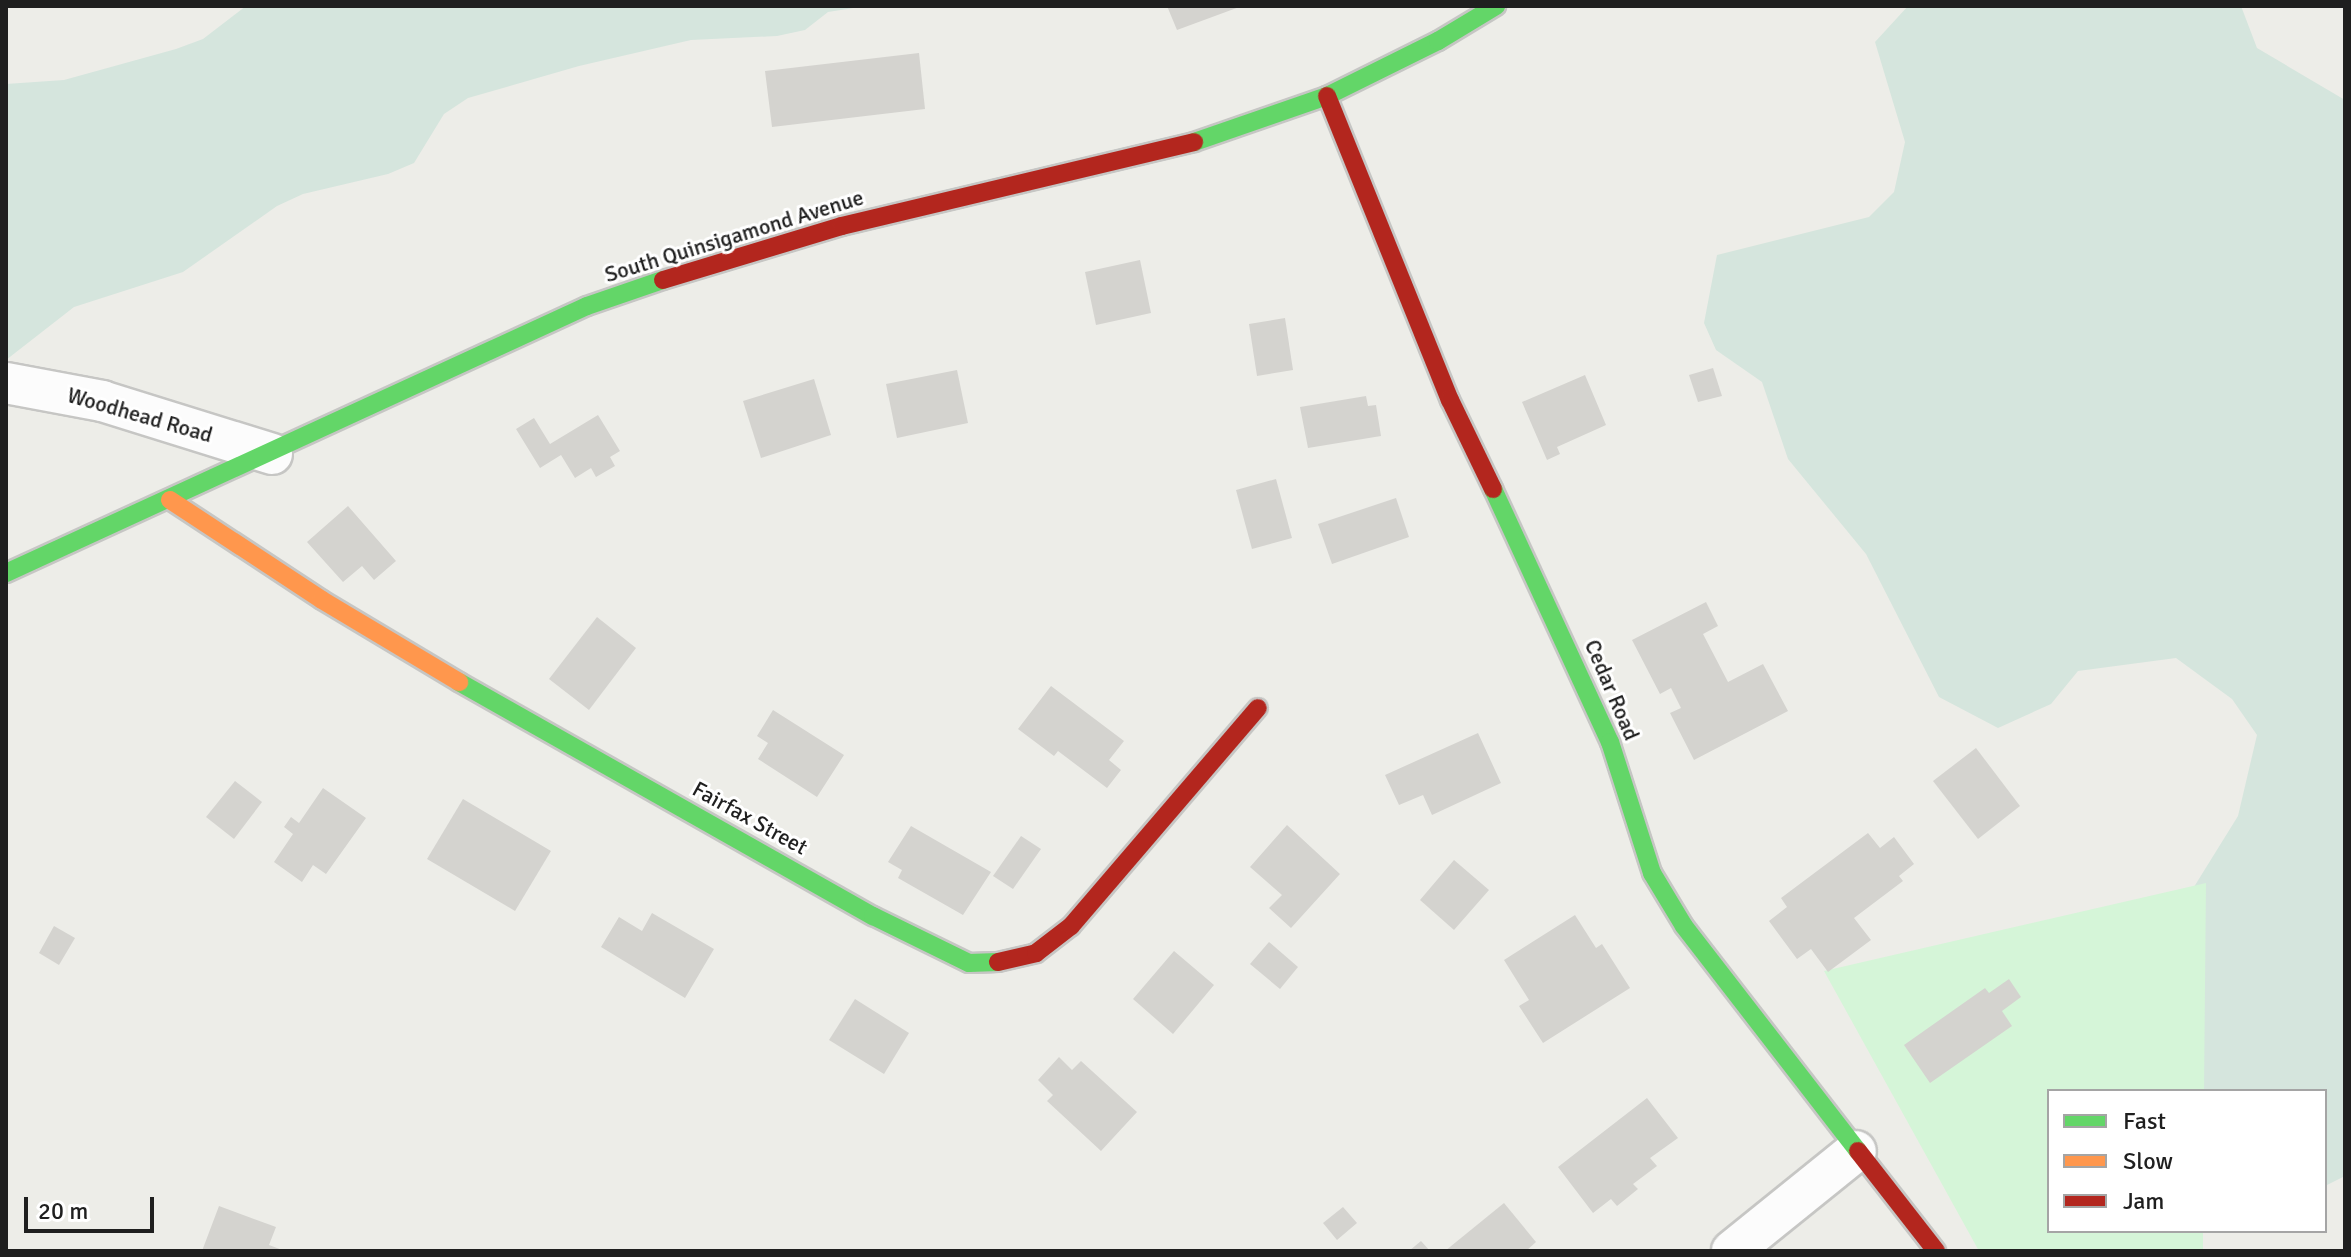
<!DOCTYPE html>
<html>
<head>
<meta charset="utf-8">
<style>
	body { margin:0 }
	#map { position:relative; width:2351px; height:1257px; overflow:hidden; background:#edede8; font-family:Signika,sans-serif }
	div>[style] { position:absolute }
	.wetland>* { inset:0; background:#d5e5dd }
	.park>* { inset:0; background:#d5f5d8 }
	.building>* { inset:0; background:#d4d3cf }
	.roads { filter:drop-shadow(2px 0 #c6c6c4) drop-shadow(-2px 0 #c6c6c4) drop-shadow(0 2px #c6c6c4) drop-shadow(0 -2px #c6c6c4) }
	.street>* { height:40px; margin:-20px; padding:0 20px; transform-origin:20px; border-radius:20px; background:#fcfcfc }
	.fast>* { height:18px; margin:-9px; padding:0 9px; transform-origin:9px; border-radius:9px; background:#63d668 }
	.slow>* { height:18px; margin:-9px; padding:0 9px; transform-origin:9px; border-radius:9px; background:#ff974d }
	.jam>* { height:18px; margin:-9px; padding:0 9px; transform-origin:9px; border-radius:9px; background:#b3261e }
	span { translate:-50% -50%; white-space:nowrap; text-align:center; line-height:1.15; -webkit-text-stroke:6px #fff; paint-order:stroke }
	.street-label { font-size:22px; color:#1f1f1f }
	.frame { position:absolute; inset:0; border:8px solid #1f1f1f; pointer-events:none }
	.legend { position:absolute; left:2047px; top:1089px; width:280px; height:144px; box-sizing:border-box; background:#fff; border:2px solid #a5a5a5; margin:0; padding:10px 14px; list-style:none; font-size:24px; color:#1f1f1f }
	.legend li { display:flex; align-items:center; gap:16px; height:40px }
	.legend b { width:40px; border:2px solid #a5a5a5 }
	.scale { position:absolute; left:24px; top:1197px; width:130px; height:36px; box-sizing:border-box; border:4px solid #1f1f1f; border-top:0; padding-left:10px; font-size:24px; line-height:28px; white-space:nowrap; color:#1f1f1f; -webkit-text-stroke:6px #fff; paint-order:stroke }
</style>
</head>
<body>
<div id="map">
	<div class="wetland">
		<i style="clip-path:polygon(246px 6px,362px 8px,866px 6px,828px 12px,805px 30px,777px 36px,691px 40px,579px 66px,468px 98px,444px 114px,414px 163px,388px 174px,303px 194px,277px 206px,183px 272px,74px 307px,6px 360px,6px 84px,64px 80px,176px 49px,203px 39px)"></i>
		<i style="clip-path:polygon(1908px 6px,2241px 6px,2257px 48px,2345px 100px,2345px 1176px,2325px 1186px,2325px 1091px,2148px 1091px,2184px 903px,2238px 816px,2257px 735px,2232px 699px,2176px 658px,2078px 671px,2051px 704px,1998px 728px,1939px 697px,1866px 554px,1788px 459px,1762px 382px,1716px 350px,1704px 323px,1717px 255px,1869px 217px,1894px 192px,1905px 142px,1875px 42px)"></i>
	</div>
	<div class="park">
		<i style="clip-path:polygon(2206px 883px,2204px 1091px,2049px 1091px,2049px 1231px,2203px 1231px,2203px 1251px,1979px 1251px,1824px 971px)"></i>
	</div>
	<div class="building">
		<i style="clip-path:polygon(1167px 6px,1242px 6px,1177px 30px)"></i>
		<i style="clip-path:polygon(919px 53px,925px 109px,772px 127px,765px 71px)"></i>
		<i style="clip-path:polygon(1140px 260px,1151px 313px,1096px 325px,1085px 272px)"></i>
		<i style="clip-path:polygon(1285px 318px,1293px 370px,1257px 376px,1249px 324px)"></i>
		<i style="clip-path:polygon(1713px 368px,1722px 396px,1698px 402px,1689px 375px)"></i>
		<i style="clip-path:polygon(957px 370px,968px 423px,897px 438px,886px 384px)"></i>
		<i style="clip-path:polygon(1585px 375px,1606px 425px,1557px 447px,1560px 454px,1547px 460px,1522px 402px)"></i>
		<i style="clip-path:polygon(814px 379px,831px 435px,761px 458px,743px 401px)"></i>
		<i style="clip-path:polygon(1366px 396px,1368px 406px,1376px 405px,1381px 436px,1308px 448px,1300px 407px)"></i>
		<i style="clip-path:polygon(598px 415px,620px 451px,610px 457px,615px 466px,596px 477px,591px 468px,575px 478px,561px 455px,540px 468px,516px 429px,534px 418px,550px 444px)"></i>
		<i style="clip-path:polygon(1276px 479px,1292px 538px,1252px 549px,1236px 490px)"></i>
		<i style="clip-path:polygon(1396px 498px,1409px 537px,1332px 564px,1318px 524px)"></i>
		<i style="clip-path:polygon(348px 506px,396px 561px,374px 580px,362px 566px,343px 582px,307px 542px)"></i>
		<i style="clip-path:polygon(1706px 602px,1718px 626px,1703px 634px,1728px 682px,1763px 664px,1788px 711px,1694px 760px,1670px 713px,1681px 708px,1671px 688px,1660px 694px,1632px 640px)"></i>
		<i style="clip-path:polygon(597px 617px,636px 648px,589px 710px,549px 679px)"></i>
		<i style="clip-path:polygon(1051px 686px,1124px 741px,1109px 760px,1121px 770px,1107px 788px,1058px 751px,1054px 756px,1018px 729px)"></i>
		<i style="clip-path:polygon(773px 710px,844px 755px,817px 797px,758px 759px,768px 743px,757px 736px)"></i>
		<i style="clip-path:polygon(1478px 733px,1501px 783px,1432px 815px,1423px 795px,1399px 805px,1385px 775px)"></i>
		<i style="clip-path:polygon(1976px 748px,2020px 806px,1978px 839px,1933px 781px)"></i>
		<i style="clip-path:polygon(235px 781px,262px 802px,234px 839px,206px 817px)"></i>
		<i style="clip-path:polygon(323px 788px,366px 818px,326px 874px,313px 865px,302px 882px,274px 862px,293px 834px,284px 827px,291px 817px,299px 823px)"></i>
		<i style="clip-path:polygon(463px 799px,551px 851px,515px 911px,427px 859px)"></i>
		<i style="clip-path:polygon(1287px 825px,1340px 874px,1291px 928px,1269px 908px,1282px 895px,1250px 867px)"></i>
		<i style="clip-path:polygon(911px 826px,991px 872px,963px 915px,898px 878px,902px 870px,888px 862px)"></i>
		<i style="clip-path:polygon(1868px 833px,1880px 848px,1894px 837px,1914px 864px,1899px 876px,1903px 881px,1854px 918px,1871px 940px,1828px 972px,1811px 949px,1797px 959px,1769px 921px,1787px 907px,1781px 898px)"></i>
		<i style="clip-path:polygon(1021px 836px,1041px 849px,1013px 889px,993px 876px)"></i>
		<i style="clip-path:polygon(1454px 860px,1489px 890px,1454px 930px,1420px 900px)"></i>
		<i style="clip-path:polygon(652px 913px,714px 949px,685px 998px,601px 947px,619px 917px,642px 931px)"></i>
		<i style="clip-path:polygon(1575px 915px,1596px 948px,1602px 944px,1630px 988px,1543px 1043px,1519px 1006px,1529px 1000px,1504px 960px)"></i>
		<i style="clip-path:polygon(54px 926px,75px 938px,59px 965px,39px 953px)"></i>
		<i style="clip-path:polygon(1269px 942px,1298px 967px,1280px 989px,1250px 964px)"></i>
		<i style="clip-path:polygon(1174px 951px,1214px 985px,1173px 1034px,1133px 999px)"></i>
		<i style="clip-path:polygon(2009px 979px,2021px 997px,2002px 1011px,2012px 1026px,1930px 1083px,1904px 1045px,1985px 988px,1989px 993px)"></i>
		<i style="clip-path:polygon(855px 999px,909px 1033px,884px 1074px,829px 1040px)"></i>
		<i style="clip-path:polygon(1059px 1057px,1072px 1070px,1081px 1061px,1137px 1112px,1101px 1151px,1047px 1101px,1053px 1095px,1038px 1080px)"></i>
		<i style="clip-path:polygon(1647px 1098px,1678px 1138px,1650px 1158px,1657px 1166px,1633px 1184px,1638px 1189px,1617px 1206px,1611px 1199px,1593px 1213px,1558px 1167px)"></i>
		<i style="clip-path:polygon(1504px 1203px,1536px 1242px,1526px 1251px,1445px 1251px)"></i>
		<i style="clip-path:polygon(219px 1206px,276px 1227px,269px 1245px,285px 1251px,202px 1251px)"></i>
		<i style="clip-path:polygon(1343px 1207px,1357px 1223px,1337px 1240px,1323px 1223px)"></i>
		<i style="clip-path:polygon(1421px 1241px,1430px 1251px,1409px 1251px)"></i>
	</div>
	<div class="roads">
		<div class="street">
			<i style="left:6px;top:383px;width:98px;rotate:10.6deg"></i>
			<i style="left:102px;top:401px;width:178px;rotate:17.3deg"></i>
			<i style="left:1732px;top:1251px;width:159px;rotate:-38.9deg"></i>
		</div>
		<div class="fast">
			<i style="left:1194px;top:142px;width:141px;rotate:-19.1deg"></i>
			<i style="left:1327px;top:96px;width:124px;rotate:-26.4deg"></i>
			<i style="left:1438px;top:41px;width:68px;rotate:-31.1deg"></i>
			<i style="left:1493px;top:489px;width:279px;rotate:65.2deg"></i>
			<i style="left:1610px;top:742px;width:138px;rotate:72.2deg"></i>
			<i style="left:1652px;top:873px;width:62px;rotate:58.9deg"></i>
			<i style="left:1684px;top:926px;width:284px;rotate:52.3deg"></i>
			<i style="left:6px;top:573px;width:639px;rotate:-24.68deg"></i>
			<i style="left:587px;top:306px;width:80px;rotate:-18.9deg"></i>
			<i style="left:459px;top:682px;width:476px;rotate:29.5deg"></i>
			<i style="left:873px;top:916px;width:107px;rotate:26.1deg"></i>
			<i style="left:969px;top:963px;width:29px;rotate:-2deg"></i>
		</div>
		<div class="slow">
			<i style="left:170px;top:500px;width:182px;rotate:33.3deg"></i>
			<i style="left:322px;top:600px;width:160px;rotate:30.9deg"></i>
		</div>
		<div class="jam">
			<i style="left:1327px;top:96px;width:328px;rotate:68deg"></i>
			<i style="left:1450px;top:400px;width:99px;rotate:64.2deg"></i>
			<i style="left:663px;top:280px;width:187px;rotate:-16.8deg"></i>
			<i style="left:842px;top:226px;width:362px;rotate:-13.4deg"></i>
			<i style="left:998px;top:962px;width:39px;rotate:-13deg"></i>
			<i style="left:1036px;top:953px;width:44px;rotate:-37.6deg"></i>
			<i style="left:1071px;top:926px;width:287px;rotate:-49.4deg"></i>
			<i style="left:1858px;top:1151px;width:127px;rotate:52deg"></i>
		</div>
	</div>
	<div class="street-label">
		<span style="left:734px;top:236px;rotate:-17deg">South Quinsigamond Avenue</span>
		<span style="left:140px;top:415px;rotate:16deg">Woodhead Road</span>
		<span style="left:1612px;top:690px;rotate:67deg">Cedar Road</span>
		<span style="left:750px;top:818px;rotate:29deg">Fairfax Street</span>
	</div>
	<div class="frame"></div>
	<ul class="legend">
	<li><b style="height:10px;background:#63d668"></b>Fast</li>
	<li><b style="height:10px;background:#ff974d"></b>Slow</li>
	<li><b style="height:10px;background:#b3261e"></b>Jam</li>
	</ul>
	<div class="scale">20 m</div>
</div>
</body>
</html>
